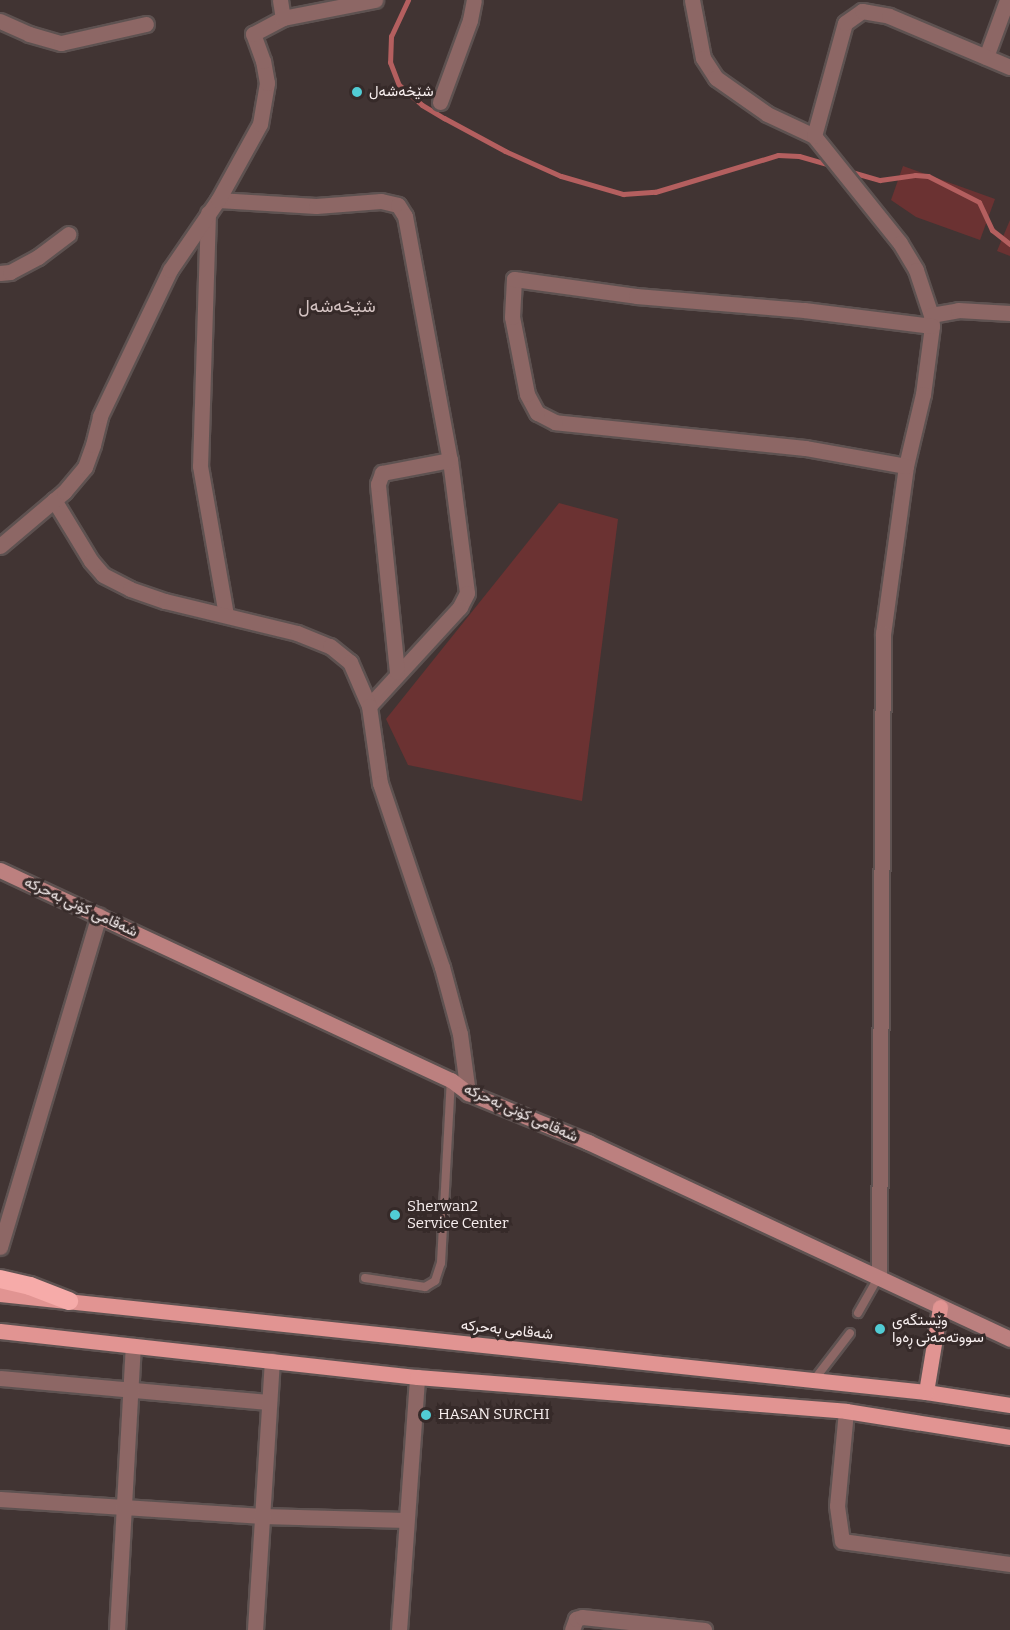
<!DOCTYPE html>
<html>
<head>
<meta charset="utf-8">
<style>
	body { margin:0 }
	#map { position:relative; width:1010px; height:1630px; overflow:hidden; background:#413433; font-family:Bitter,Vazirmatn,serif }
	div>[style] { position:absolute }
	.green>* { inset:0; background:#6b3232 }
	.stream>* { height:5px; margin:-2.5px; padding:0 2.5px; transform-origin:2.5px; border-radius:2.5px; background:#b45f5f }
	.roads { filter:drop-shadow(2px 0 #5e5251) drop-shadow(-2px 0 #5e5251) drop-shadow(0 2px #5e5251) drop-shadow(0 -2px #5e5251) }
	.lane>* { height:8px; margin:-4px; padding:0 4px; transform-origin:4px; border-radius:4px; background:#8d6765 }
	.street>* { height:15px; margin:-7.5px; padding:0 7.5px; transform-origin:7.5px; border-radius:7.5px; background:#8d6765 }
	.secondary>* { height:15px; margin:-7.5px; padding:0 7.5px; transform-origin:7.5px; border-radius:7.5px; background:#bc807f }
	.primary>* { height:15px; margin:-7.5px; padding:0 7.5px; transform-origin:7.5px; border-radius:7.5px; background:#e19492 }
	.highway>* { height:18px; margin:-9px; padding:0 9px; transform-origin:9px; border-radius:9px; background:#f6aba9 }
	.dots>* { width:16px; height:16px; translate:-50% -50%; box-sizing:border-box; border:3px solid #362a29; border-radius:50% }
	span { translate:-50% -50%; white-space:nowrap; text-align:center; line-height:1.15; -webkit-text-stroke:6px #362a29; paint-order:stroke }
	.poi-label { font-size:15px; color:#f8efef }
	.left { translate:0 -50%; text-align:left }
	.street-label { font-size:15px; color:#f8efef }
	.quarter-label { font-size:18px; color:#d5c4c3 }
</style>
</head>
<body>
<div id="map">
	<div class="green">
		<i style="clip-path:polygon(903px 166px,995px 199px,980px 240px,916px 217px,891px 200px)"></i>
		<i style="clip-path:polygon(1010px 220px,1010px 256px,997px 251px)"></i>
		<i style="clip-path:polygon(559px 503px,618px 519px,582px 801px,408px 765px,386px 719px)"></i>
	</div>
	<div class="stream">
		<i style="left:408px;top:0;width:40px;rotate:115deg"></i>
		<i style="left:391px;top:36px;width:26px;rotate:92deg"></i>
		<i style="left:390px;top:62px;width:25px;rotate:69deg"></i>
		<i style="left:399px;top:85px;width:30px;rotate:41deg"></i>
		<i style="left:422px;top:105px;width:26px;rotate:31deg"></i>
		<i style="left:444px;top:118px;width:69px;rotate:28.4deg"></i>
		<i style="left:505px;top:151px;width:61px;rotate:24.1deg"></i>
		<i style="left:561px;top:176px;width:65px;rotate:16.2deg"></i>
		<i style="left:623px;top:194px;width:32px;rotate:-4deg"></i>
		<i style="left:655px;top:192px;width:128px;rotate:-16.7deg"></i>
		<i style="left:778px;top:155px;width:21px;rotate:3deg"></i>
		<i style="left:799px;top:156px;width:33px;rotate:16deg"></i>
		<i style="left:848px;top:171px;width:33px;rotate:16deg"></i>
		<i style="left:880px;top:180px;width:35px;rotate:-8deg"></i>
		<i style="left:915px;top:175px;width:13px;rotate:4deg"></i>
		<i style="left:928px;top:176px;width:57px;rotate:27deg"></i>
		<i style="left:979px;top:202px;width:31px;rotate:65deg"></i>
		<i style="left:992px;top:230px;width:23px;rotate:38deg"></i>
	</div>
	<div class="roads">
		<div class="lane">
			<i style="left:365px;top:1278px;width:61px;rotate:8.5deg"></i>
			<i style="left:425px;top:1287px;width:12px;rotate:-31deg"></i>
			<i style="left:435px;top:1281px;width:19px;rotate:-72deg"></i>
			<i style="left:441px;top:1263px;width:183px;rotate:-86.9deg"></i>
			<i style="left:858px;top:1313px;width:43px;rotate:-60.4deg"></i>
			<i style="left:814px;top:1380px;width:59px;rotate:-52.5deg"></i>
		</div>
		<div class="street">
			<i style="left:280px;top:0;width:18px;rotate:81deg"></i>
			<i style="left:692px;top:0;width:59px;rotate:79.3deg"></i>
			<i style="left:703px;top:58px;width:24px;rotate:57deg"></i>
			<i style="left:716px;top:78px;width:62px;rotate:35.2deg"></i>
			<i style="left:767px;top:114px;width:52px;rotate:25.1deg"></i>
			<i style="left:814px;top:136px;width:137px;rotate:51.2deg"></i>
			<i style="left:900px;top:243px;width:31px;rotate:59deg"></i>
			<i style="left:916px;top:270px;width:47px;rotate:71.6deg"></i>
			<i style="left:931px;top:315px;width:11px;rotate:85deg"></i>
			<i style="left:932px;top:326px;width:69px;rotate:97.5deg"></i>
			<i style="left:923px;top:394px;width:74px;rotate:103.3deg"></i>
			<i style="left:906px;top:466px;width:169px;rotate:97.8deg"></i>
			<i style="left:883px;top:633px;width:643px;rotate:90.36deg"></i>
			<i style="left:0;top:21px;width:32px;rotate:24deg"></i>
			<i style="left:29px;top:34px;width:33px;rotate:16deg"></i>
			<i style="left:61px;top:43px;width:87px;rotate:-12.6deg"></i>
			<i style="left:986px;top:57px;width:61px;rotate:-69.8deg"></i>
			<i style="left:440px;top:102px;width:87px;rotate:-69.9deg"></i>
			<i style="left:470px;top:20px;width:20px;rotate:-79deg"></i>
			<i style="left:814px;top:136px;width:117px;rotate:-74.7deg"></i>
			<i style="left:845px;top:23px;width:21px;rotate:-35deg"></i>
			<i style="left:862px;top:11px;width:27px;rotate:10deg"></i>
			<i style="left:889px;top:16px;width:131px;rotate:22.9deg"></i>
			<i style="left:218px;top:200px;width:98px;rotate:3.5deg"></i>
			<i style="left:316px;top:206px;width:65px;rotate:-4.4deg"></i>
			<i style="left:381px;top:201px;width:17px;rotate:13deg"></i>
			<i style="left:398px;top:205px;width:13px;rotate:58deg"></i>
			<i style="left:405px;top:216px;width:248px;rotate:79.6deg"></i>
			<i style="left:450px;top:460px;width:134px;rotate:82.7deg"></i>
			<i style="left:467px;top:593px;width:16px;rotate:117deg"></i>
			<i style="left:460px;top:607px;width:134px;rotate:132.6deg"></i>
			<i style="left:208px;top:213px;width:253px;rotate:91.8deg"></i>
			<i style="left:200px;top:466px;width:151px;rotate:80.1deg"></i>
			<i style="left:0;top:273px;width:10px;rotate:-6deg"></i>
			<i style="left:10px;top:272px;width:32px;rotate:-28deg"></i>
			<i style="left:38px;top:257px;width:38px;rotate:-37deg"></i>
			<i style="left:931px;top:315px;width:27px;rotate:-10deg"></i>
			<i style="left:958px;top:310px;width:52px;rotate:3.3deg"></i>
			<i style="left:906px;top:466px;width:103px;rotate:-169.9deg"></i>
			<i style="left:805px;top:448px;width:251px;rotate:-174.1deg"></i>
			<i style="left:555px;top:422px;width:20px;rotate:-153deg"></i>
			<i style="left:537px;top:413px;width:21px;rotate:-118deg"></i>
			<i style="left:527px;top:394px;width:78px;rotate:-101deg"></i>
			<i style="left:512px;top:317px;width:38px;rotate:-87deg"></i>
			<i style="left:514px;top:279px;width:123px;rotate:7.9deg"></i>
			<i style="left:636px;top:296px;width:169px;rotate:4.8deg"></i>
			<i style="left:804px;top:310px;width:129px;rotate:7.1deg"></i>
			<i style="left:54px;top:500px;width:71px;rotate:58.8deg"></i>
			<i style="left:91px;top:561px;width:18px;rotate:49deg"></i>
			<i style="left:103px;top:575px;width:30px;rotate:27deg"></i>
			<i style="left:130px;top:589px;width:37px;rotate:19deg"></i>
			<i style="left:165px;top:601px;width:136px;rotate:13.6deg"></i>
			<i style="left:297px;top:633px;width:35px;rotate:22deg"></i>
			<i style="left:330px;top:646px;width:26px;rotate:39deg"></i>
			<i style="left:350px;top:662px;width:48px;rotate:66.6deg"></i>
			<i style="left:369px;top:706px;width:78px;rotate:81.9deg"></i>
			<i style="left:380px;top:783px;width:194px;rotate:71.4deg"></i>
			<i style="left:442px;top:967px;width:69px;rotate:75deg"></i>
			<i style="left:460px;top:1034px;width:60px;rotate:82.3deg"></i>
			<i style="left:0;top:546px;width:84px;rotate:-40.2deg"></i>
			<i style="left:64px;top:492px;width:33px;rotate:-50deg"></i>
			<i style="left:85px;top:467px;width:23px;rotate:-70deg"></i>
			<i style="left:93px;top:445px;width:30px;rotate:-76deg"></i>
			<i style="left:100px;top:416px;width:162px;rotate:-64.4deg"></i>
			<i style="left:170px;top:270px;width:85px;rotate:-55.6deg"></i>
			<i style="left:218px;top:200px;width:87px;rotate:-61.1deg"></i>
			<i style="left:260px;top:124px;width:42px;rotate:-80.3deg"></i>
			<i style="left:267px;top:83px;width:22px;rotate:-100deg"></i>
			<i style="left:263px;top:61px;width:29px;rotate:-110deg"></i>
			<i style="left:253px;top:34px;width:34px;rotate:-28deg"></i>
			<i style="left:283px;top:18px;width:94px;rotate:-11.1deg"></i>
			<i style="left:397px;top:672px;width:189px;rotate:-95.8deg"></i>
			<i style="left:378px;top:484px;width:12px;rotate:-70deg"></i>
			<i style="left:382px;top:473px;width:69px;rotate:-10.8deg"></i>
			<i style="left:0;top:1247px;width:346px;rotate:-73.4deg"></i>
			<i style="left:0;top:1378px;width:270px;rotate:5.1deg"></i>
			<i style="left:846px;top:1411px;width:95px;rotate:95.4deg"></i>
			<i style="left:837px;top:1506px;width:35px;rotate:82deg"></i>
			<i style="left:842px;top:1541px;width:170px;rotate:7.8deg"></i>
			<i style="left:0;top:1499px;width:263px;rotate:3.7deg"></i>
			<i style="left:262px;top:1516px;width:144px;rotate:1.6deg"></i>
			<i style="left:117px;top:1630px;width:283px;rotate:-86.8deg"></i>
			<i style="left:255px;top:1630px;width:270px;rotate:-86.4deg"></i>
			<i style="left:399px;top:1630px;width:254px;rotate:-85.9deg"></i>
			<i style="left:572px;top:1630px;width:12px;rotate:-70deg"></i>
			<i style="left:576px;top:1619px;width:6px;rotate:-18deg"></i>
			<i style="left:582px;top:1617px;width:123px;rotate:6.1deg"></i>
		</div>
		<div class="secondary">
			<i style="left:0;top:870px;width:497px;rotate:25deg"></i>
			<i style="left:451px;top:1080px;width:21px;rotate:37deg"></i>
			<i style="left:468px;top:1093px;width:130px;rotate:22.2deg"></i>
			<i style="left:588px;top:1142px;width:466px;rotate:25deg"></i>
		</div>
		<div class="primary">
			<i style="left:0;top:1294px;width:931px;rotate:6.04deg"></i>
			<i style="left:926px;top:1392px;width:85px;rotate:8.8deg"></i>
			<i style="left:0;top:1331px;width:420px;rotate:6.3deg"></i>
			<i style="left:417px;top:1377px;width:430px;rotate:4.5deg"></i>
			<i style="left:846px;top:1411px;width:166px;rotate:9deg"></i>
			<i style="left:926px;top:1392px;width:86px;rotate:-80.6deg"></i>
		</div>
		<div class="highway">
			<i style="left:0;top:1279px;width:31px;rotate:13deg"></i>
			<i style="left:30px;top:1286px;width:42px;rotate:21deg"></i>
		</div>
	</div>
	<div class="dots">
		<i style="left:357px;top:92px;background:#51ccd4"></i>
		<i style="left:395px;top:1215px;background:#51ccd4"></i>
		<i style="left:880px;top:1329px;background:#51ccd4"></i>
		<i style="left:426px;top:1415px;background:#51ccd4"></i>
	</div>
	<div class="poi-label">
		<span class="left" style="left:369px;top:92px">شێخه‌شه‌ل</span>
		<span class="left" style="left:407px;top:1215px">Sherwan2<br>Service Center</span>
		<span class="left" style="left:892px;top:1329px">وێستگەی<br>سووتەمەنی ڕەوا</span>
		<span class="left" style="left:438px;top:1415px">HASAN SURCHI</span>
	</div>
	<div class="street-label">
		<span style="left:81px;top:907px;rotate:25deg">شەقامی کۆنی بەحرکە</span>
		<span style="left:521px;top:1113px;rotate:24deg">شەقامی کۆنی بەحرکە</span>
		<span style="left:507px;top:1330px;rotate:6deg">شەقامی بەحرکە</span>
	</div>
	<div class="quarter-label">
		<span style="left:337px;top:306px">شێخەشەل</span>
	</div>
</div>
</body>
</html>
